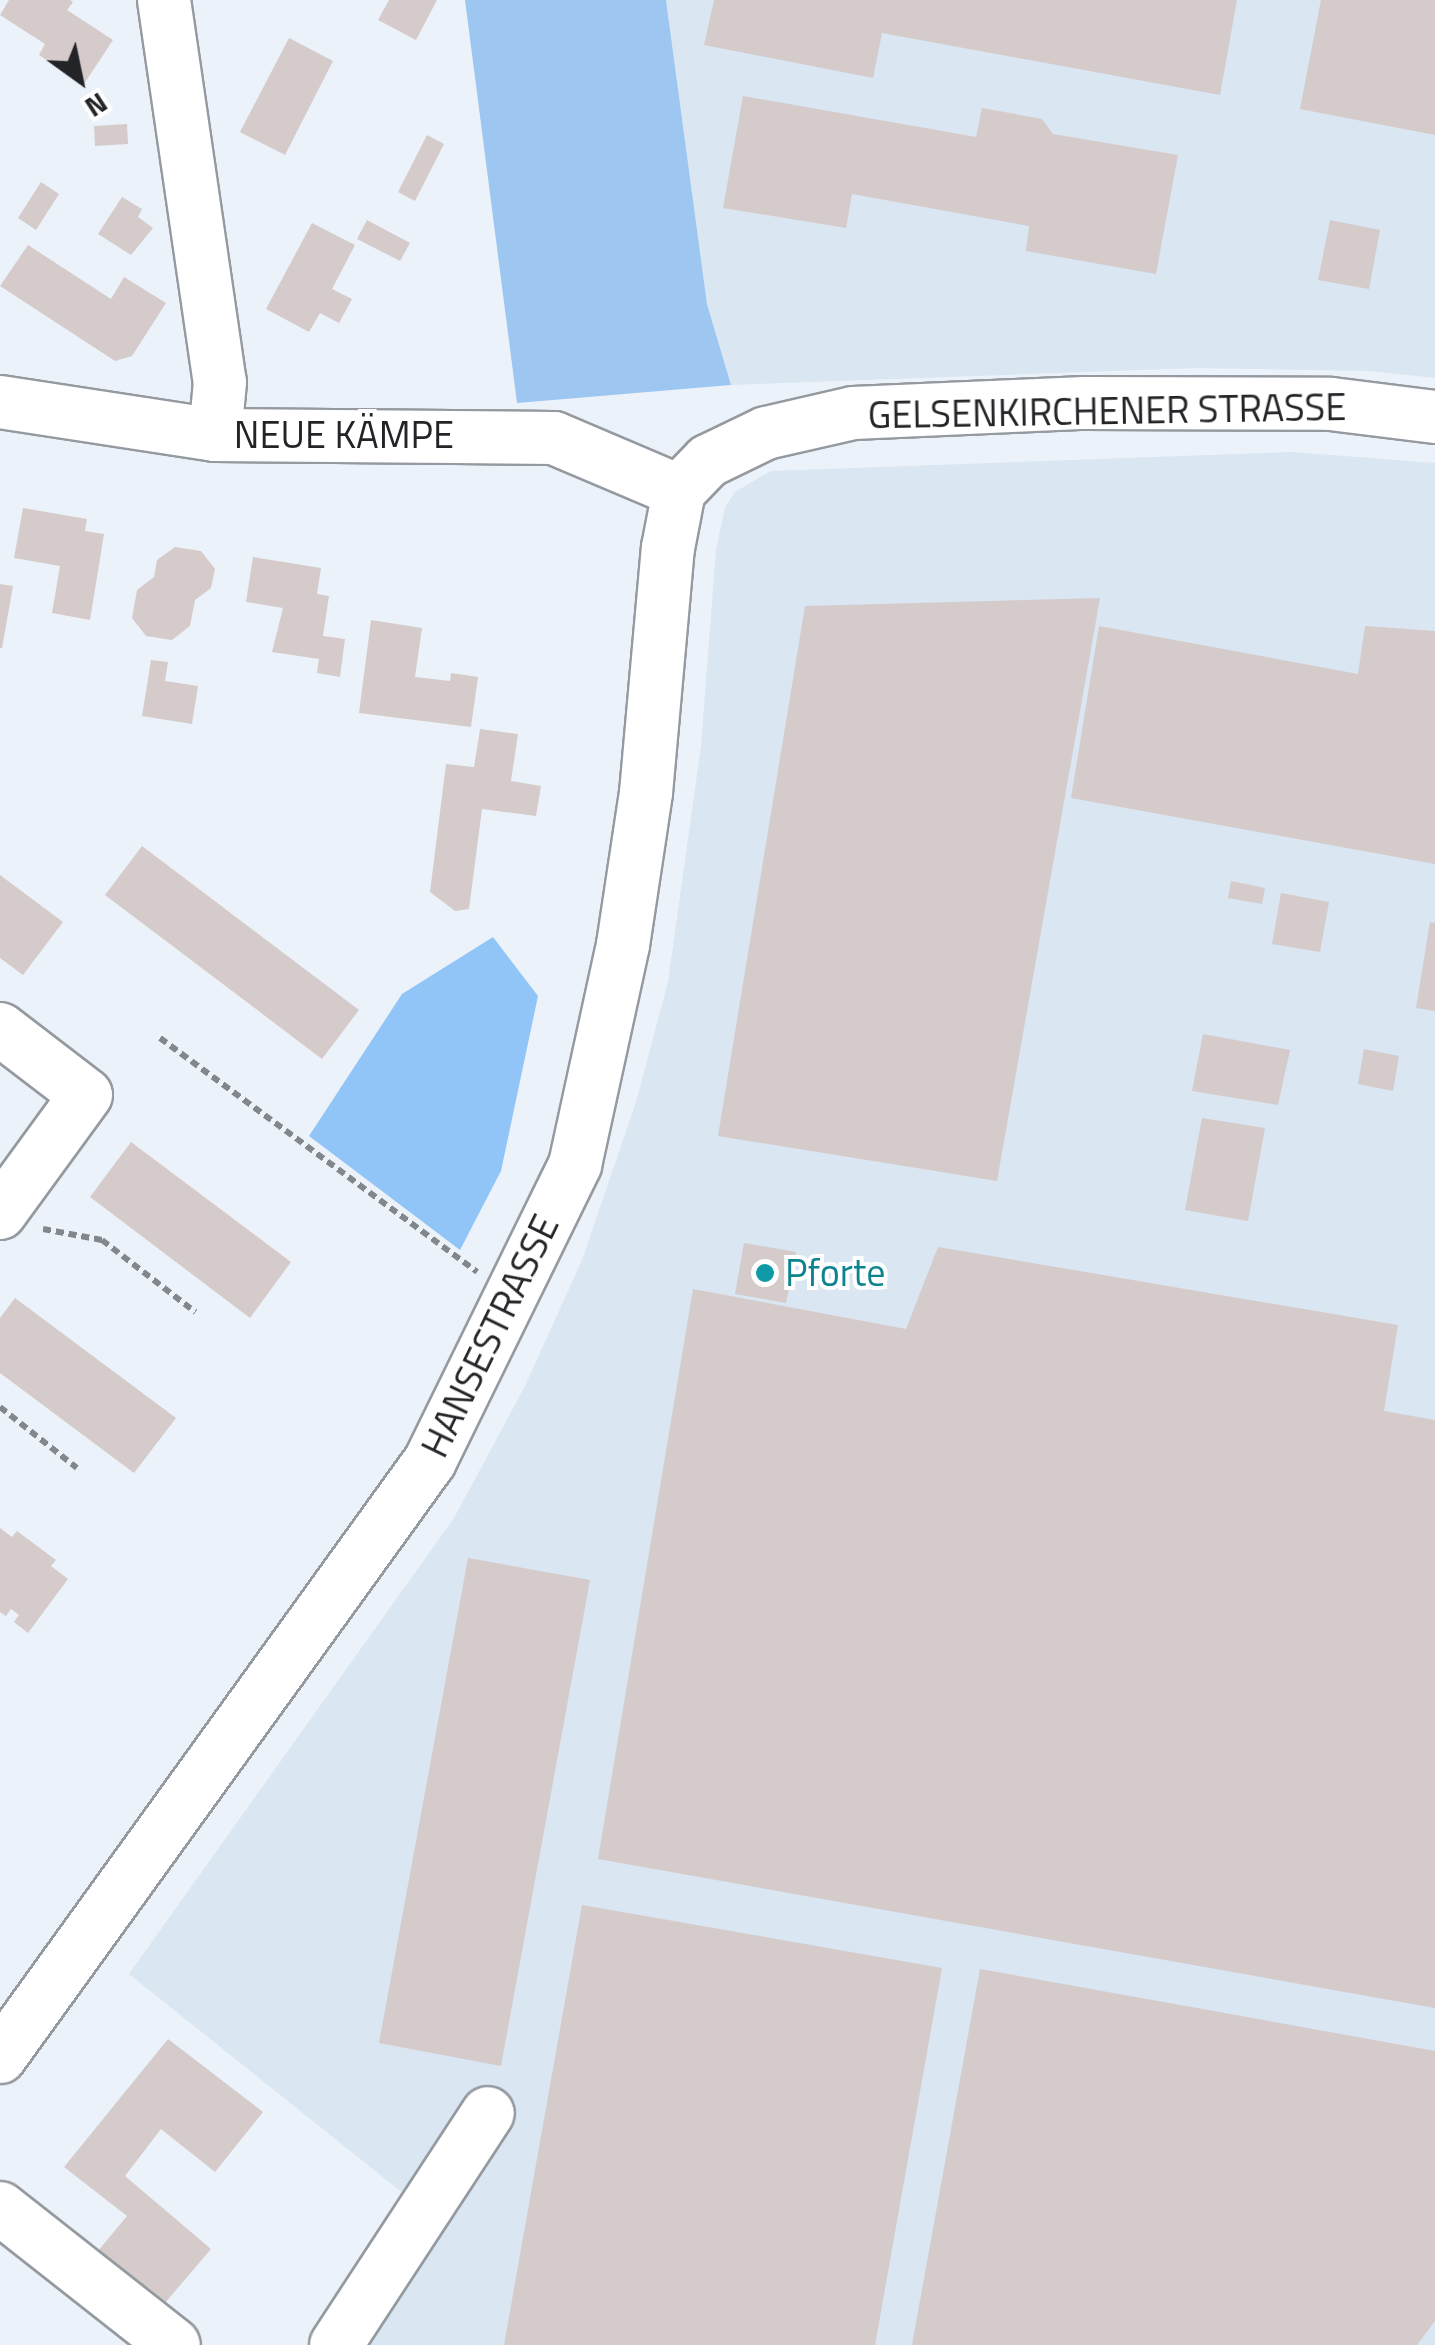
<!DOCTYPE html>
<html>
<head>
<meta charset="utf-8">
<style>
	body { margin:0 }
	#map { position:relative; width:1435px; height:2345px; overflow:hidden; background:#ecf2f9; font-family:"Titillium Web",sans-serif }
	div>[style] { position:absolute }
	.built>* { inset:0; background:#dae6f2 }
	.green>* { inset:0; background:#92c5f7 }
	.forest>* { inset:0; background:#9dc7f1 }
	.building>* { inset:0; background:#d4cbca }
	.path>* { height:6px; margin-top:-3px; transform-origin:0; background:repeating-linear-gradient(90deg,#83878c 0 8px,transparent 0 13px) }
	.roads { filter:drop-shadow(2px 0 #959aa0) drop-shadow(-2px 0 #959aa0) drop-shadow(0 2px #959aa0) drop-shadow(0 -2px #959aa0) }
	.minor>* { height:52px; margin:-26px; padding:0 26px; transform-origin:26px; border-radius:26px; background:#fff }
	.dots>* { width:28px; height:28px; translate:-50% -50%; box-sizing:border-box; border:5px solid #fff; border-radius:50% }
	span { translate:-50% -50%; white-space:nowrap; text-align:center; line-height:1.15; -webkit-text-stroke:8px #fff; paint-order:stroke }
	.street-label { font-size:38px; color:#222427 }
	.culture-label { font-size:38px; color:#0d838f }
	.left { translate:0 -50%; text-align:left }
	.north { position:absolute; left:30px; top:30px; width:100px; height:100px; -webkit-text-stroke:8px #fff; paint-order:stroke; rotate:147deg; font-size:28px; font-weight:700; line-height:40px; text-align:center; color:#222427 }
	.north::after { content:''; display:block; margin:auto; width:35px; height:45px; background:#222427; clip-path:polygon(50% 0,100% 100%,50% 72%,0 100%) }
</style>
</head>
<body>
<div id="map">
	<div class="built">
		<i style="clip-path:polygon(666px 0,1435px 0,1435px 378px,1370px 371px,1196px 368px,731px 385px,707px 304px)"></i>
		<i style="clip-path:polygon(1292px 452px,1435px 463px,1435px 2345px,308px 2345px,404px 2194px,129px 1974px,454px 1518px,524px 1388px,582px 1260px,636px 1102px,668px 982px,701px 746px,716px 550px,725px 507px,735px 492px,771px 471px)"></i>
	</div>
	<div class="green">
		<i style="clip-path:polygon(493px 937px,538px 996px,501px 1171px,460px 1250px,309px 1136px,402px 994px)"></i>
	</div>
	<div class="forest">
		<i style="clip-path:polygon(465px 0,666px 0,707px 304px,731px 385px,517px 403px)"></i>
	</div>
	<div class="building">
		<i style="clip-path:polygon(9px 0,70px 0,73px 2px,67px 10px,113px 40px,84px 84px,39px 55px,45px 44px,0 15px)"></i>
		<i style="clip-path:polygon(389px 0,437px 0,416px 40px,378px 20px)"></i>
		<i style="clip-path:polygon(714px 0,1237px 0,1220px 95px,882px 33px,873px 78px,704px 45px)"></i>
		<i style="clip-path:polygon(1321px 0,1435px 0,1435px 135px,1300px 109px)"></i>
		<i style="clip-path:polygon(289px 38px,333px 61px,285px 155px,240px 132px)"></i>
		<i style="clip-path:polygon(743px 96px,976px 137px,982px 108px,1042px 119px,1053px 134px,1178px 155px,1156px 274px,1026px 251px,1029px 226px,852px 194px,846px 228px,723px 208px)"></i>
		<i style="clip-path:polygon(127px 124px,128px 144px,95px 146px,94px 126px)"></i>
		<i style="clip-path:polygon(427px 135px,444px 144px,415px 201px,398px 192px)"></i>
		<i style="clip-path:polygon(41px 182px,59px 194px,36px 230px,18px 218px)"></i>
		<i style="clip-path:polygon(122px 197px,142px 209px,138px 217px,153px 228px,131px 255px,98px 234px)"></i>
		<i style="clip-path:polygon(367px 220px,410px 243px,400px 261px,357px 239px)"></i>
		<i style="clip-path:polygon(1330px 220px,1380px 230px,1369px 289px,1318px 280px)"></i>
		<i style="clip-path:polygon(312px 223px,355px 245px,332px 289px,352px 299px,339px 323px,320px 313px,309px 332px,266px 309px)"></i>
		<i style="clip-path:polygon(28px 245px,111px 299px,124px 277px,166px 303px,132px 356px,115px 361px,0 286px)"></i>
		<i style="clip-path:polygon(23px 508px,87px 519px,85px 531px,104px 534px,90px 620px,52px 613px,60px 566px,14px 558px)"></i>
		<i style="clip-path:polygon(175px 547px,201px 551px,215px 569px,211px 588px,195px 600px,190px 626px,172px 640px,146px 636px,132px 618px,137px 590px,154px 577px,157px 560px)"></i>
		<i style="clip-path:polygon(253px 557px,321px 568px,317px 594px,329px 596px,323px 636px,345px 639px,340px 677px,317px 673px,319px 659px,272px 652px,283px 608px,246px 602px)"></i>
		<i style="clip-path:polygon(0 584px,13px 586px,2px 648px,0 648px)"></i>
		<i style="clip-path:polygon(1100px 598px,997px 1181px,718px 1136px,805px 606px)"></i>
		<i style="clip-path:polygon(371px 620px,422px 628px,415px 677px,450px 681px,451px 673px,478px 677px,471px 727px,359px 713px)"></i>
		<i style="clip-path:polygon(1099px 626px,1358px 674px,1365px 626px,1435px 631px,1435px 864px,1071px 798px)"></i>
		<i style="clip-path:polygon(151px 660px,168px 662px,165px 681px,198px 686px,192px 724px,142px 716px)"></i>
		<i style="clip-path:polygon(480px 729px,518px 734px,511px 781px,541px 786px,536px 816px,482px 809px,469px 909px,455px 911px,430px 892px,446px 764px,474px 767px)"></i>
		<i style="clip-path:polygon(142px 846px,359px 1010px,322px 1059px,105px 895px)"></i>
		<i style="clip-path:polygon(0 875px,63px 922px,23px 975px,0 958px)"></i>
		<i style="clip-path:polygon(1231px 881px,1265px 888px,1262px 904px,1228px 898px)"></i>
		<i style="clip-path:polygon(1281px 893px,1329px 902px,1320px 952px,1272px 944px)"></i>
		<i style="clip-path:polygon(1430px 922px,1435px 923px,1435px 1011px,1416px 1008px)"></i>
		<i style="clip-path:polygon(1203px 1034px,1290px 1050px,1278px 1105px,1192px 1091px)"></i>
		<i style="clip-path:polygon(1364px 1049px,1399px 1056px,1393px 1091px,1358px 1084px)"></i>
		<i style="clip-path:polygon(1202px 1118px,1265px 1128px,1248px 1221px,1185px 1210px)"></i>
		<i style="clip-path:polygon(131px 1142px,291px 1262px,250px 1318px,90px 1197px)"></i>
		<i style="clip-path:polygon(744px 1243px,796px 1252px,786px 1303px,735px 1294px)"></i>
		<i style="clip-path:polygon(938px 1247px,1398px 1325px,1384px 1411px,1435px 1420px,1435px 2008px,598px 1859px,693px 1289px,906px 1329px)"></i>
		<i style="clip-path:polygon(15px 1298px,176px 1418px,134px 1473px,0 1373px,0 1318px)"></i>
		<i style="clip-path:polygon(0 1528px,12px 1537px,17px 1531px,56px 1560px,51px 1566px,68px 1579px,28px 1633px,14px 1622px,19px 1615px,11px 1609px,6px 1616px,0 1612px)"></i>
		<i style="clip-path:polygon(468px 1558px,590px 1580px,501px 2066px,379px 2043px)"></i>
		<i style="clip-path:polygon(582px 1905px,942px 1968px,875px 2345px,504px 2345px)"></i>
		<i style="clip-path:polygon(980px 1969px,1435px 2051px,1435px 2321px,1417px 2345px,912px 2345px)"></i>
		<i style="clip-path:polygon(168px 2039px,263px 2112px,215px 2172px,161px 2129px,125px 2176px,211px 2249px,153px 2317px,88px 2263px,127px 2216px,64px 2167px)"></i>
	</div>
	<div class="path">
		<i style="left:160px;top:1038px;width:394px;rotate:36.4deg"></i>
		<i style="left:43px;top:1229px;width:60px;rotate:10.6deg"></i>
		<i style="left:102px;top:1240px;width:118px;rotate:37.7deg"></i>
		<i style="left:0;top:1407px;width:98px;rotate:38.4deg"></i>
	</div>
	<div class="roads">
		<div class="minor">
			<i style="left:164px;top:0;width:386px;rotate:81.7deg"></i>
			<i style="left:220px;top:382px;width:53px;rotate:95.4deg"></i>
			<i style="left:0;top:402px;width:218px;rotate:8.7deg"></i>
			<i style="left:215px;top:435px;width:339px;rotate:0.5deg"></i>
			<i style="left:554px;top:438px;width:136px;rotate:23deg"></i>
			<i style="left:679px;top:491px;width:42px;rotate:-46deg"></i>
			<i style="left:708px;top:461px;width:64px;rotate:-25.8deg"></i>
			<i style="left:766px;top:433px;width:89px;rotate:-12.9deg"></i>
			<i style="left:853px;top:413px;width:232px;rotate:-2.5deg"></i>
			<i style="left:1085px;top:403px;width:246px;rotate:0.2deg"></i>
			<i style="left:1331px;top:404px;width:105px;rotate:7.1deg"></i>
			<i style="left:0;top:1029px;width:108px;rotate:37.5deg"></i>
			<i style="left:86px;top:1095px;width:146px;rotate:126.1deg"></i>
			<i style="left:0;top:2057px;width:735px;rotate:-54.19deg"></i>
			<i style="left:430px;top:1461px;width:330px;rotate:-63.9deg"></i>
			<i style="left:575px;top:1165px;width:225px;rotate:-77.7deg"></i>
			<i style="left:623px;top:945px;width:154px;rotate:-81.4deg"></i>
			<i style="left:646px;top:793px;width:246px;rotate:-84.9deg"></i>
			<i style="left:668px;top:548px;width:58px;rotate:-79.1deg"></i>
			<i style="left:0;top:2208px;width:221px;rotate:38.2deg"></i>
			<i style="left:336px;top:2345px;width:277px;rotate:-56.8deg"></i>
		</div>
	</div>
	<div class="dots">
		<i style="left:765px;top:1273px;background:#0f9aa8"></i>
	</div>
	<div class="street-label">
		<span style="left:1107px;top:411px;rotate:-1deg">GELSENKIRCHENER STRASSE</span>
		<span style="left:344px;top:435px">NEUE KÄMPE</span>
		<span style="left:490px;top:1336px;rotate:-64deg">HANSESTRASSE</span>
	</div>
	<div class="culture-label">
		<span class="left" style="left:785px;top:1273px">Pforte</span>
	</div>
	<div class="north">N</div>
</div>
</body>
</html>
